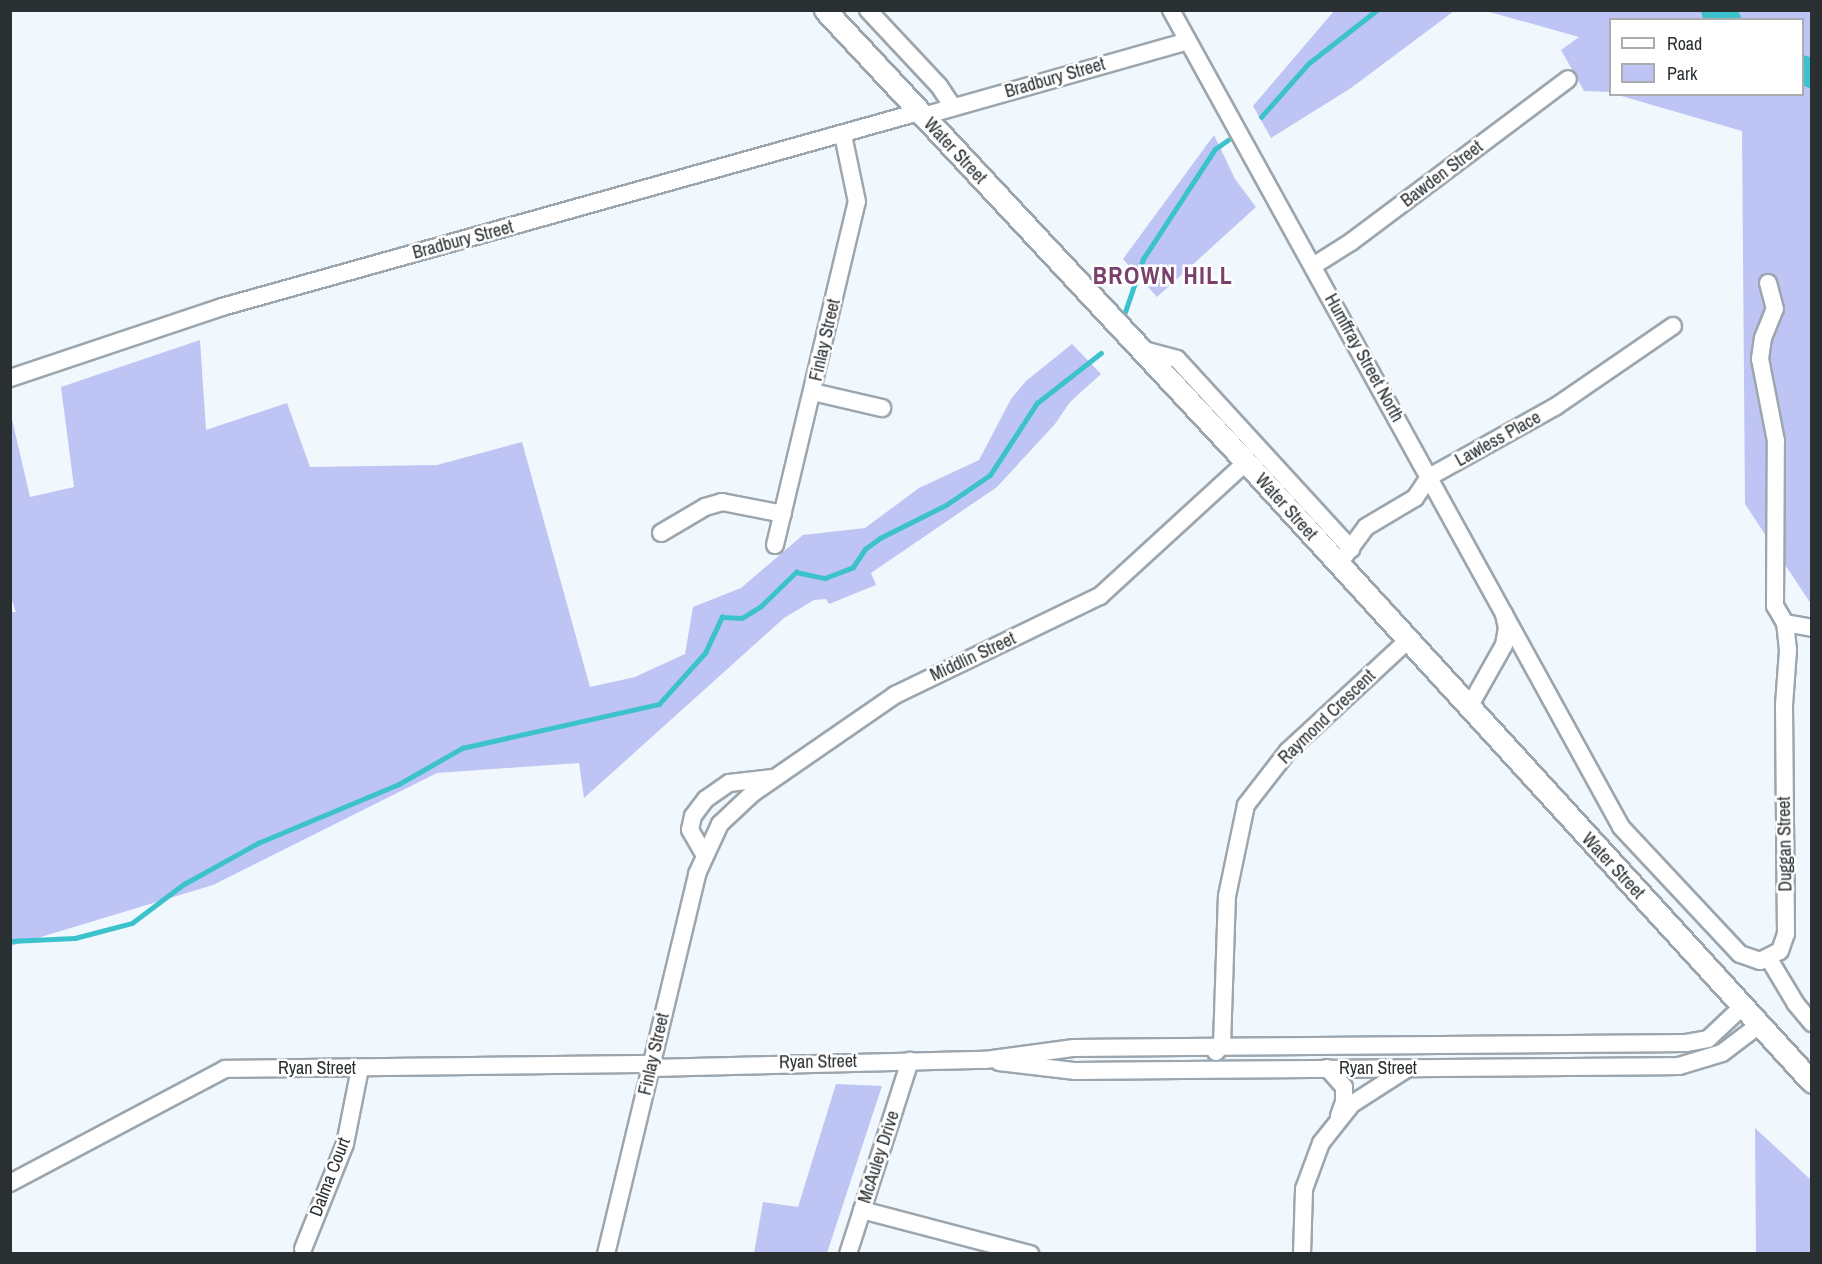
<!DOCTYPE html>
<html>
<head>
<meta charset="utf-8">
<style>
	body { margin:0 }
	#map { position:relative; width:1822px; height:1264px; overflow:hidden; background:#f1f8fd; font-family:"Archivo Narrow",sans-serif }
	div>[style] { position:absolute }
	.green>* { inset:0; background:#bec4f4 }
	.forest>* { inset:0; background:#bec5f4 }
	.stream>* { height:4.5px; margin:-2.25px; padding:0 2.25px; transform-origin:2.25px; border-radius:2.25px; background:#3cc2cc }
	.river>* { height:28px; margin:-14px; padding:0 14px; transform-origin:14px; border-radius:14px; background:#3cc2cc }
	.roads { filter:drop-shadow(2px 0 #9ca6ae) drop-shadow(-2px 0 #9ca6ae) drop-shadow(0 2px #9ca6ae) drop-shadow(0 -2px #9ca6ae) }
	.minor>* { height:16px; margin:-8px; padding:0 8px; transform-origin:8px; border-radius:8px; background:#fff }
	.major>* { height:21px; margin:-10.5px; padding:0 10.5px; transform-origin:10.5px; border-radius:10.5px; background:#fff }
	span { translate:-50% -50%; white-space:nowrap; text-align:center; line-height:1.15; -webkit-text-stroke:5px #fff; paint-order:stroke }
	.street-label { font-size:18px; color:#2a2f32 }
	.district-label { font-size:24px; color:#79406c; font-weight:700; letter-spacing:1.5px }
	.frame { position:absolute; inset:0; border:12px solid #2a2f32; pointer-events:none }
	.legend { position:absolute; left:1609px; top:18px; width:195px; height:78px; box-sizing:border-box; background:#fff; border:2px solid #aaacad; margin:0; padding:8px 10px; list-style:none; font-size:18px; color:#2a2f32 }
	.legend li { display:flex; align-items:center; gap:12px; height:30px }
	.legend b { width:30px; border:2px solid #aaacad }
</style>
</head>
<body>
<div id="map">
	<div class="green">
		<i style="clip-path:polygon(1334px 11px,1454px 11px,1351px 88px,1271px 138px,1253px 106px)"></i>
		<i style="clip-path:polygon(1486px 11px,1811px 11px,1811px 604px,1745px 504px,1742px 131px,1618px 95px,1802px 94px,1802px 20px,1610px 20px,1610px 92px,1584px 91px,1561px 50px,1579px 37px)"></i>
		<i style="clip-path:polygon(1214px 135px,1235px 179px,1256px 207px,1157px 297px,1123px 259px)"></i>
		<i style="clip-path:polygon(200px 340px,206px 430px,287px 403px,310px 467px,437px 465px,522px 442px,590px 687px,635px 677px,685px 654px,693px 607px,741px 588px,803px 535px,865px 528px,919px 488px,979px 460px,1011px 399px,1026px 381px,1072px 344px,1101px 374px,1070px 402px,1055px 424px,997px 487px,871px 573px,876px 585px,829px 604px,826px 599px,814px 600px,784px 618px,584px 798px,579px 763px,437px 773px,213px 885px,11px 946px,11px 612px,16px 612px,10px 595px,11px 415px,30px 497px,74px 487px,61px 387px)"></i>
		<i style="clip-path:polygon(836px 1084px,882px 1086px,827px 1253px,754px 1253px,763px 1202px,798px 1207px)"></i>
	</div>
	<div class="forest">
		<i style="clip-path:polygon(1755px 1128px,1811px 1180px,1811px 1253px,1756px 1253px)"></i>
	</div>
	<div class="stream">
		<i style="left:1261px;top:117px;width:72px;rotate:-48.4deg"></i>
		<i style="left:1309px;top:63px;width:86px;rotate:-37.9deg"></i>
		<i style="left:1125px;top:312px;width:56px;rotate:-71.2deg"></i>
		<i style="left:1143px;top:259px;width:131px;rotate:-56.8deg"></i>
		<i style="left:1215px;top:149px;width:16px;rotate:-35deg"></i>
		<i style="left:10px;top:941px;width:65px;rotate:-2.6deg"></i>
		<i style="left:75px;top:938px;width:59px;rotate:-14.7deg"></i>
		<i style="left:132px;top:923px;width:65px;rotate:-36.9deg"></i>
		<i style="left:184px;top:884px;width:85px;rotate:-29deg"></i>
		<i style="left:258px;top:843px;width:153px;rotate:-22.7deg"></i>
		<i style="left:399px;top:784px;width:73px;rotate:-29.7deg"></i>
		<i style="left:462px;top:748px;width:202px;rotate:-12.6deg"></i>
		<i style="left:659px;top:704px;width:69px;rotate:-48deg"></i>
		<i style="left:705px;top:653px;width:40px;rotate:-65deg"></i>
		<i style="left:722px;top:617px;width:20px;rotate:3deg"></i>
		<i style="left:742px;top:618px;width:22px;rotate:-32deg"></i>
		<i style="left:761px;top:606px;width:49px;rotate:-44.2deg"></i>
		<i style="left:796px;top:572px;width:30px;rotate:12deg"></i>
		<i style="left:825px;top:578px;width:30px;rotate:-21deg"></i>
		<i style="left:853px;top:567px;width:22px;rotate:-56deg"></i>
		<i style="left:865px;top:549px;width:19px;rotate:-36deg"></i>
		<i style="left:880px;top:538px;width:74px;rotate:-26.6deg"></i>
		<i style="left:946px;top:505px;width:53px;rotate:-34.3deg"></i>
		<i style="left:990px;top:475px;width:86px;rotate:-56.9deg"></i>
		<i style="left:1037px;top:403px;width:81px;rotate:-38deg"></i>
	</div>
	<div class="river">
		<i style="left:1715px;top:10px;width:16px;rotate:40deg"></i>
		<i style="left:1802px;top:69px;width:11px;rotate:27deg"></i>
	</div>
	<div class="roads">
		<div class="minor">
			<i style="left:868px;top:10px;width:104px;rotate:46.9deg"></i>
			<i style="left:939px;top:86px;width:25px;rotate:56deg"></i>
			<i style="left:1171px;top:10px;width:690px;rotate:61.13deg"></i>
			<i style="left:1504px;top:614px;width:14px;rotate:78deg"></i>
			<i style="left:1507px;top:628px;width:17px;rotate:100deg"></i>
			<i style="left:1504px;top:645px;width:73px;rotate:119.4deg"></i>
			<i style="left:923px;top:116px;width:275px;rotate:-15.8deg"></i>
			<i style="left:1313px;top:266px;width:45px;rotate:-32.3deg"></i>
			<i style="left:1351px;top:242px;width:271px;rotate:-36.9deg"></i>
			<i style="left:1140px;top:349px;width:38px;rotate:15deg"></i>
			<i style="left:1177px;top:359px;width:258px;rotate:47.5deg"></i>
			<i style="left:10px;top:378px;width:224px;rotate:-18.5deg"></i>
			<i style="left:222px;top:307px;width:724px;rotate:-15.63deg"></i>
			<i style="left:813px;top:392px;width:71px;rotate:13.1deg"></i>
			<i style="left:661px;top:533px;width:51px;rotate:-30.6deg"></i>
			<i style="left:705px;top:507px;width:18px;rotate:-16deg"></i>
			<i style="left:722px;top:502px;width:62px;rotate:11.1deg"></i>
			<i style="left:775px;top:545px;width:353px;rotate:-76.6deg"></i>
			<i style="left:857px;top:202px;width:68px;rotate:-101.8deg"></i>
			<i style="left:1338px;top:565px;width:47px;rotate:-53.6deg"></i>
			<i style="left:1366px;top:527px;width:57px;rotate:-30.6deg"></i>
			<i style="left:1415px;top:498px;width:25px;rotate:-56deg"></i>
			<i style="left:1429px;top:477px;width:144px;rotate:-29.1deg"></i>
			<i style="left:1555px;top:407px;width:143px;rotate:-34.5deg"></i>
			<i style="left:1504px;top:614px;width:243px;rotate:61.2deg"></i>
			<i style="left:1621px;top:827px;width:174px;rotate:46.9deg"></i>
			<i style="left:1740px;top:954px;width:21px;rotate:19deg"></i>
			<i style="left:1760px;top:961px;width:22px;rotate:-27deg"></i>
			<i style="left:1780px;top:951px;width:18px;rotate:-71deg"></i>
			<i style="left:1786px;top:934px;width:229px;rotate:-90.5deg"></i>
			<i style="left:1784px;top:705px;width:55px;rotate:-85.8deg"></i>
			<i style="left:1788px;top:650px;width:27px;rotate:-96deg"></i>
			<i style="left:1785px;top:623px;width:20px;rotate:-120deg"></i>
			<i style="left:1775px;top:606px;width:165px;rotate:-89.7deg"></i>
			<i style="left:1776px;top:441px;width:84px;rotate:-101deg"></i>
			<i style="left:1760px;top:359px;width:21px;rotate:-82deg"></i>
			<i style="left:1763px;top:338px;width:31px;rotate:-68deg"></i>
			<i style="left:1775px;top:309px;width:27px;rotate:-105deg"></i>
			<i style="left:1785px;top:623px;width:27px;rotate:10deg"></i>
			<i style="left:704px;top:854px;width:28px;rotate:-120deg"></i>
			<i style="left:690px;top:830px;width:14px;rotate:-78deg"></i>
			<i style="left:693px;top:816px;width:21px;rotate:-53deg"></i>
			<i style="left:706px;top:799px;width:28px;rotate:-35deg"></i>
			<i style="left:729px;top:783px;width:44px;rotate:-6.5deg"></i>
			<i style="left:1769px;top:959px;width:52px;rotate:59deg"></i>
			<i style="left:1796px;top:1004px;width:25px;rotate:50deg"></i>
			<i style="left:1216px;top:1052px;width:9px;rotate:-49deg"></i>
			<i style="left:1222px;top:1045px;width:149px;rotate:-88.1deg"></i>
			<i style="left:1227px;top:896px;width:93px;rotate:-78.2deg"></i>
			<i style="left:1246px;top:805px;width:68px;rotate:-52.1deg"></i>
			<i style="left:1288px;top:751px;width:162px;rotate:-42.7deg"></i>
			<i style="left:999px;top:1062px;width:77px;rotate:6.8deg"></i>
			<i style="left:1075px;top:1071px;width:604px;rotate:-0.47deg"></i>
			<i style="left:1679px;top:1066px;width:45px;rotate:-16.8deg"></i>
			<i style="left:1722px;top:1053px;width:46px;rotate:-37.1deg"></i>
			<i style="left:651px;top:1068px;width:334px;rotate:-1.4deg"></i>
			<i style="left:985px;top:1060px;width:90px;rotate:-7.7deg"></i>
			<i style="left:1074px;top:1048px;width:612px;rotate:-0.47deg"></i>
			<i style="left:1686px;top:1043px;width:22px;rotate:-10deg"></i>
			<i style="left:1708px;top:1039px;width:48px;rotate:-43.3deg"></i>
			<i style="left:1327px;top:1068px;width:25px;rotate:48deg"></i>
			<i style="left:1344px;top:1087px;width:15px;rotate:90deg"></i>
			<i style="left:1344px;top:1102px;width:15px;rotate:110deg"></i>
			<i style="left:10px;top:1183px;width:243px;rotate:-27.9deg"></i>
			<i style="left:225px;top:1069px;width:427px;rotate:-0.7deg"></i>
			<i style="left:862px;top:1210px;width:174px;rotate:14.7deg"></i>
			<i style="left:303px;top:1249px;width:113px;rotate:-68.2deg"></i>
			<i style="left:345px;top:1144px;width:77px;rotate:-78.8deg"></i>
			<i style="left:606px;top:1254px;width:391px;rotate:-76.5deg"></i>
			<i style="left:697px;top:874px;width:55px;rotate:-65.3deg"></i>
			<i style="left:720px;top:824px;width:45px;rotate:-43.2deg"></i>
			<i style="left:753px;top:793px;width:173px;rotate:-34.6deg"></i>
			<i style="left:895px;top:695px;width:228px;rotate:-25.8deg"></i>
			<i style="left:1100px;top:596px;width:198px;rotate:-42.5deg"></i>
			<i style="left:848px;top:1254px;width:203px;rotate:-72.2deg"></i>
			<i style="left:1302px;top:1254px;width:65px;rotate:-88.2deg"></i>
			<i style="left:1304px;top:1189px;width:49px;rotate:-69.7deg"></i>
			<i style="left:1321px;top:1143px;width:50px;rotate:-51.5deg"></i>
			<i style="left:1352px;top:1104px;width:63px;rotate:-32.7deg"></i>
		</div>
		<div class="major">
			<i style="left:825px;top:10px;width:618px;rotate:47.03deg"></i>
			<i style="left:1246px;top:462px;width:839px;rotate:47.61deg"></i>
		</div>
	</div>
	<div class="street-label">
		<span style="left:1055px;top:78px;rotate:-16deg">Bradbury Street</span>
		<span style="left:955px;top:151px;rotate:47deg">Water Street</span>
		<span style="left:1442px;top:174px;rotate:-37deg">Bawden Street</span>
		<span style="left:463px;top:240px;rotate:-15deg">Bradbury Street</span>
		<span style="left:825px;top:340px;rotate:-77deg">Finlay Street</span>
		<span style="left:1364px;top:358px;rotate:61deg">Humffray Street North</span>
		<span style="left:1498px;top:439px;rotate:-29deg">Lawless Place</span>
		<span style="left:1286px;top:507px;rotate:48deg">Water Street</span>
		<span style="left:973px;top:657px;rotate:-25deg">Middlin Street</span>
		<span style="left:1327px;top:717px;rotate:-44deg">Raymond Crescent</span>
		<span style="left:1785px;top:844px;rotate:-91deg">Duggan Street</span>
		<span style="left:1613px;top:866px;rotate:47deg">Water Street</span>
		<span style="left:654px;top:1054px;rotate:-77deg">Finlay Street</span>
		<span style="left:818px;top:1062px;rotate:-1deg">Ryan Street</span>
		<span style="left:317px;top:1068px">Ryan Street</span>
		<span style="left:1378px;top:1068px">Ryan Street</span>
		<span style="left:879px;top:1157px;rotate:-72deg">McAuley Drive</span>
		<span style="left:330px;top:1177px;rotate:-69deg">Dalma Court</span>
	</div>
	<div class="district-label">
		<span style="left:1163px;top:276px">BROWN HILL</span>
	</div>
	<div class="frame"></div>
	<ul class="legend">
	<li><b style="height:8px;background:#fff"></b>Road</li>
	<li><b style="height:16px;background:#bec4f4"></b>Park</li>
	</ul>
</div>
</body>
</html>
